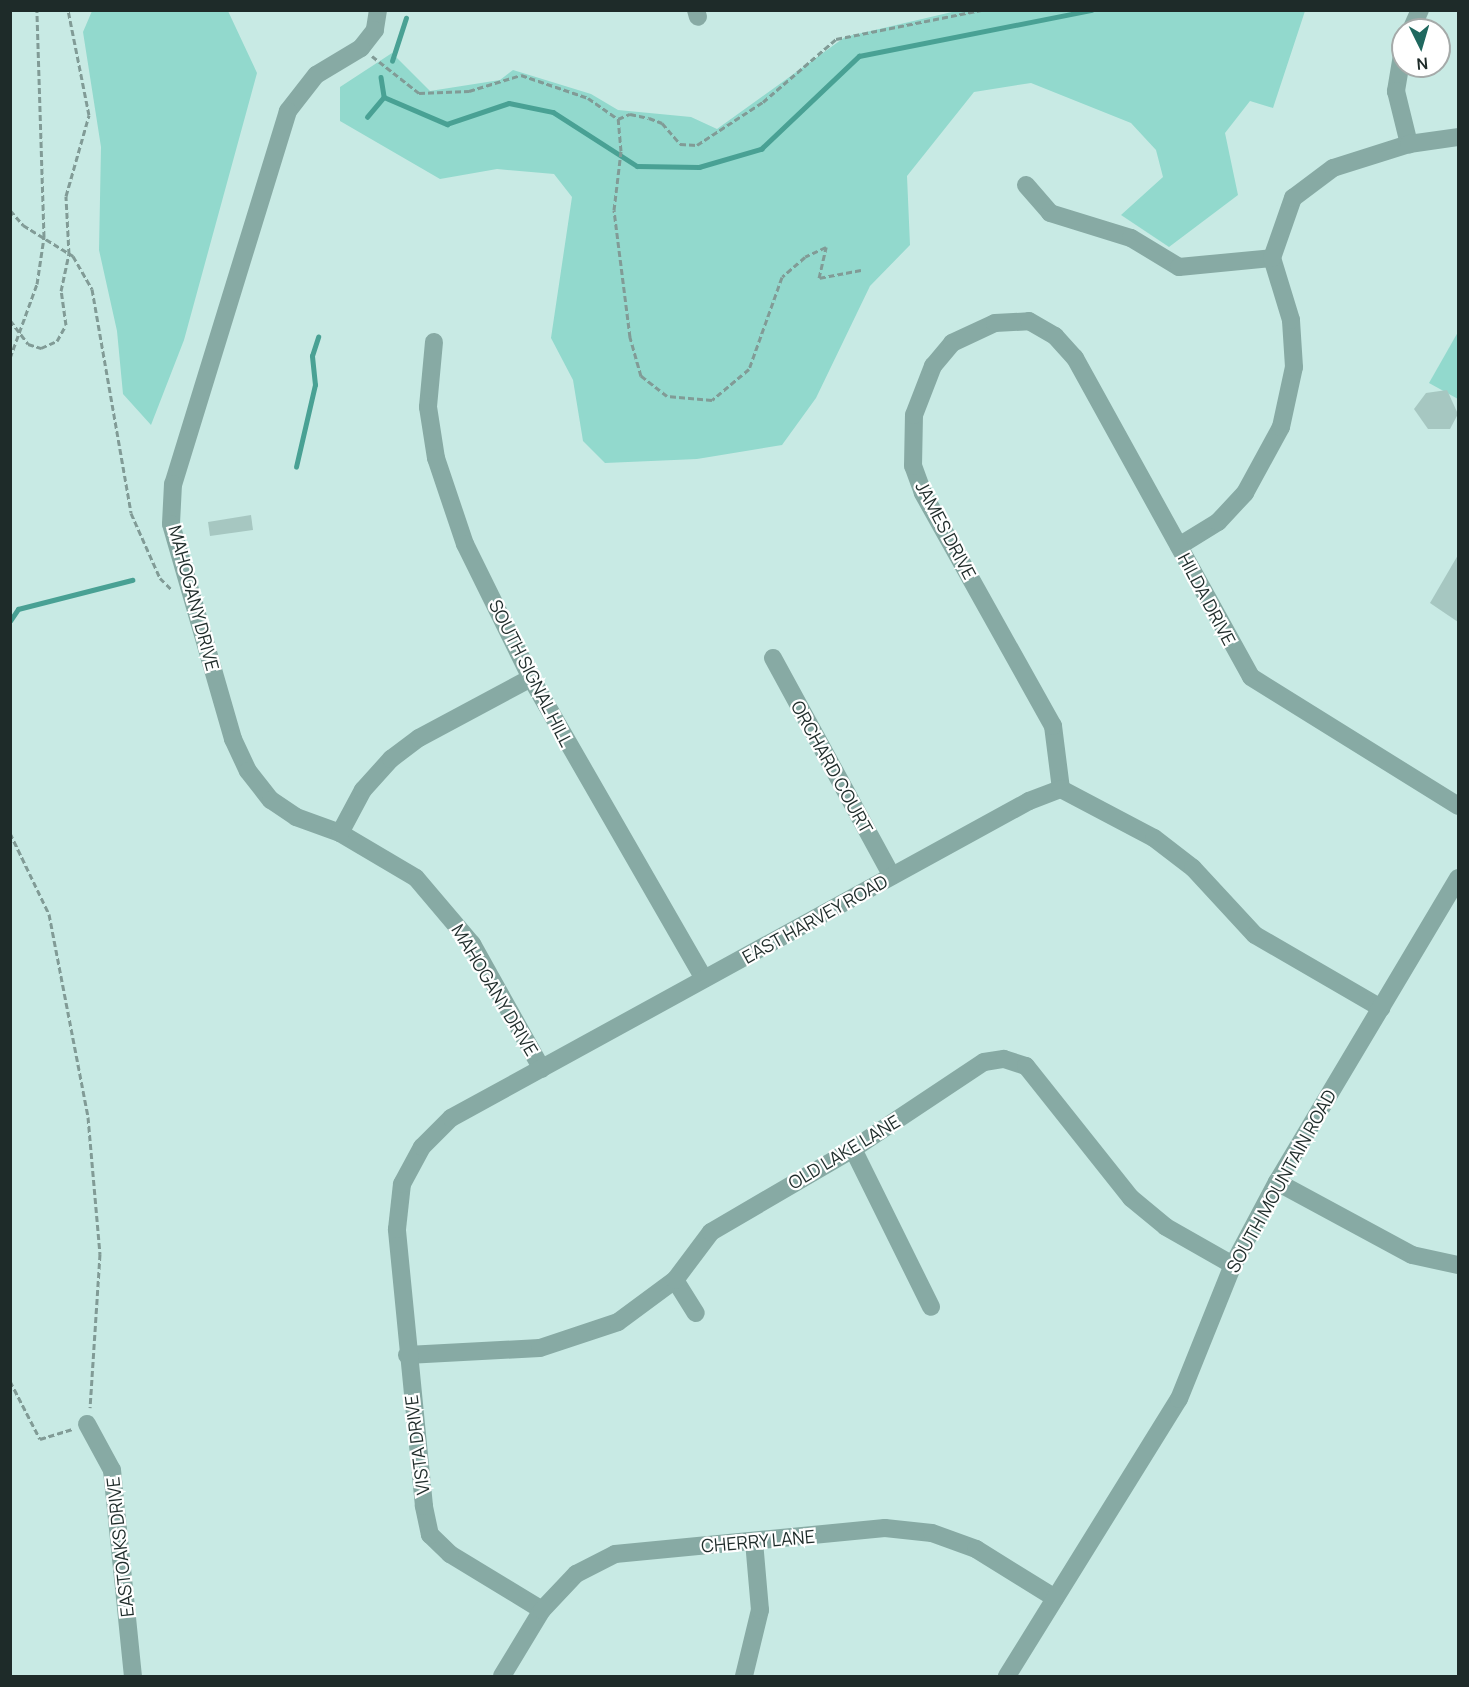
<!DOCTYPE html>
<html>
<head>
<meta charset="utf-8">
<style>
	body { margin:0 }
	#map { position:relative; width:1469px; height:1687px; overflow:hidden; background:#c8eae4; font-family:Manrope,sans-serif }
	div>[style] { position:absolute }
	.green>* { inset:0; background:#92d9cd }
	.stream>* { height:4.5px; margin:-2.25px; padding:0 2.25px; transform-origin:2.25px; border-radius:2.25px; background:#49a194 }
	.building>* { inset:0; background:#a6c7c1 }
	.path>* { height:3px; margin-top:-1.5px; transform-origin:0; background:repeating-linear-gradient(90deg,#819b96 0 6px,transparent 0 9px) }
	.minor>* { height:18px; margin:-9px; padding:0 9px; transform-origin:9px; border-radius:9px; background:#87aaa4 }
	span { translate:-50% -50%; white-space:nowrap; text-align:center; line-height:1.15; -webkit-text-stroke:4.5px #fff; paint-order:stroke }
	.street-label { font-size:18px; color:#1e2b29 }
	.frame { position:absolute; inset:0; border:12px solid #1e2b29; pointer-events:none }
	.north { position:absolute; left:1391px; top:18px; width:60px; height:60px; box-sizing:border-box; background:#fff; border:2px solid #a5aaa9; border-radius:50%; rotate:175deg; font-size:16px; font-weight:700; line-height:24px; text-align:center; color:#1e2b29 }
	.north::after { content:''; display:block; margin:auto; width:21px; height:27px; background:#1f685f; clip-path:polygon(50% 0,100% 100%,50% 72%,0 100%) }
</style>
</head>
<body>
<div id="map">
	<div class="green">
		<i style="clip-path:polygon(92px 11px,228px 11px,257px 73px,184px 340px,151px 425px,123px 394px,117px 331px,99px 250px,101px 147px,83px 32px)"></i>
		<i style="clip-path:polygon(1305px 11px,1273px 108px,1250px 101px,1225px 133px,1238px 195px,1169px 247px,1121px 215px,1163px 177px,1156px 150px,1131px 123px,1031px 83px,974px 92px,907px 176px,910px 245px,870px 286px,816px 398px,782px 445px,697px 459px,605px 463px,583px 441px,573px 380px,551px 338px,572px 197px,554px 174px,497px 169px,440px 179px,340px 121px,340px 87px,392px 53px,430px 91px,500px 80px,513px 70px,591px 94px,618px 110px,691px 117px,717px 129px,845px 37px,952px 12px)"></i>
		<i style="clip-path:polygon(1458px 332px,1458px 399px,1429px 383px)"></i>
	</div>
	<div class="stream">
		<i style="left:392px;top:61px;width:45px;rotate:-72deg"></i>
		<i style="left:381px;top:77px;width:20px;rotate:81deg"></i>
		<i style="left:384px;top:97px;width:69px;rotate:23.2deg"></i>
		<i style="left:447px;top:124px;width:65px;rotate:-18.7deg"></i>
		<i style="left:509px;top:103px;width:45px;rotate:11.6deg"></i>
		<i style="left:553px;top:112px;width:100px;rotate:32.7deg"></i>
		<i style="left:637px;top:166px;width:62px;rotate:0.9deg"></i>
		<i style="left:699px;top:167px;width:65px;rotate:-16.2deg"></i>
		<i style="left:761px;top:149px;width:135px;rotate:-43.5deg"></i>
		<i style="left:859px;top:56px;width:237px;rotate:-11.2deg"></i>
		<i style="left:367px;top:117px;width:26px;rotate:-50deg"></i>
		<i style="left:296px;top:467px;width:84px;rotate:-77deg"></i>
		<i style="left:315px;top:385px;width:29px;rotate:-96deg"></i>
		<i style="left:312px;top:356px;width:20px;rotate:-72deg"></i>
		<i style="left:10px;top:621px;width:14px;rotate:-56deg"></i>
		<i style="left:18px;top:609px;width:118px;rotate:-14.3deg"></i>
	</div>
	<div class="building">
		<i style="clip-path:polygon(1447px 390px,1458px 414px,1450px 429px,1428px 429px,1414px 409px,1426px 393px)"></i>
		<i style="clip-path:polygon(251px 515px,253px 530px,210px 536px,208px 522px)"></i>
		<i style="clip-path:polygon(1458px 555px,1458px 622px,1430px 603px)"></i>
	</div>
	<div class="path">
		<i style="left:372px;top:56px;width:60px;rotate:38.2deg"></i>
		<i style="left:419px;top:93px;width:50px;rotate:-2.3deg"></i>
		<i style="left:469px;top:91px;width:54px;rotate:-17.1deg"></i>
		<i style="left:521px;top:75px;width:71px;rotate:18.9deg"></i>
		<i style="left:588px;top:98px;width:37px;rotate:35deg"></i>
		<i style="left:10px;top:210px;width:20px;rotate:49deg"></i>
		<i style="left:23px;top:225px;width:59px;rotate:31.8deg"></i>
		<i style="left:73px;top:256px;width:38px;rotate:60deg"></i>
		<i style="left:92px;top:289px;width:227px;rotate:80.1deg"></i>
		<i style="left:131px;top:513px;width:71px;rotate:66deg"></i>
		<i style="left:160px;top:578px;width:17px;rotate:45deg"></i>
		<i style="left:861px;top:270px;width:43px;rotate:169.2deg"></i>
		<i style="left:819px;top:278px;width:32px;rotate:-77deg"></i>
		<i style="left:826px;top:247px;width:23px;rotate:155deg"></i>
		<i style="left:805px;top:257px;width:30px;rotate:139deg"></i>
		<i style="left:782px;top:277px;width:98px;rotate:109.7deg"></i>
		<i style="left:749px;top:369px;width:48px;rotate:140deg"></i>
		<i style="left:712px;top:400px;width:45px;rotate:-174.9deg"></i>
		<i style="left:667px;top:396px;width:33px;rotate:-142deg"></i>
		<i style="left:641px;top:376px;width:41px;rotate:-105.8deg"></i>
		<i style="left:630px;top:337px;width:128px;rotate:-97.2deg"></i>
		<i style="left:614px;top:210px;width:59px;rotate:-83.2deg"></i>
		<i style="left:621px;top:151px;width:32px;rotate:-95deg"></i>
		<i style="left:618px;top:119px;width:13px;rotate:-23deg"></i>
		<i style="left:630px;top:114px;width:19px;rotate:12deg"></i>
		<i style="left:649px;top:118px;width:14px;rotate:21deg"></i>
		<i style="left:662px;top:123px;width:28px;rotate:49deg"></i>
		<i style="left:680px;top:144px;width:17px;rotate:3deg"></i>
		<i style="left:697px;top:145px;width:79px;rotate:-33.1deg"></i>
		<i style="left:763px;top:102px;width:96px;rotate:-40.8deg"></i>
		<i style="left:836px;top:39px;width:148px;rotate:-11.3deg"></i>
		<i style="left:10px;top:320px;width:30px;rotate:53deg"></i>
		<i style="left:28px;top:344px;width:14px;rotate:17deg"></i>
		<i style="left:41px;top:348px;width:17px;rotate:-24deg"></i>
		<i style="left:57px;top:341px;width:18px;rotate:-61deg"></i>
		<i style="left:66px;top:325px;width:34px;rotate:-98deg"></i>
		<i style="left:61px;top:291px;width:38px;rotate:-78deg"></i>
		<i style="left:69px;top:254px;width:58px;rotate:-93deg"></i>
		<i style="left:66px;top:196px;width:84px;rotate:-74.1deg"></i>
		<i style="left:89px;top:115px;width:107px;rotate:-101.3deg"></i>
		<i style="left:10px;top:358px;width:79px;rotate:-70deg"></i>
		<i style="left:37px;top:284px;width:48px;rotate:-81.5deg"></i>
		<i style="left:44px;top:237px;width:227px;rotate:-91.8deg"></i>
		<i style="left:10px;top:833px;width:90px;rotate:64.3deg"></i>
		<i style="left:49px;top:914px;width:207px;rotate:79.1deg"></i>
		<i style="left:88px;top:1117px;width:138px;rotate:85deg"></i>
		<i style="left:100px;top:1254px;width:154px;rotate:93.7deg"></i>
		<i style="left:10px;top:1381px;width:65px;rotate:62.7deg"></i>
		<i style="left:40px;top:1439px;width:34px;rotate:-17deg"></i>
	</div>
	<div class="minor">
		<i style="left:378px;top:10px;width:20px;rotate:99deg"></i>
		<i style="left:375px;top:30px;width:23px;rotate:128deg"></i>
		<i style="left:361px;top:48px;width:52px;rotate:149deg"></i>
		<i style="left:316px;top:75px;width:46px;rotate:127.9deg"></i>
		<i style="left:288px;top:111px;width:390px;rotate:107.1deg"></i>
		<i style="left:173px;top:484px;width:40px;rotate:92.9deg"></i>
		<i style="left:171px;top:524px;width:224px;rotate:73.9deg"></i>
		<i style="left:233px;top:739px;width:35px;rotate:65deg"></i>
		<i style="left:248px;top:771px;width:37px;rotate:52deg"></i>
		<i style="left:271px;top:800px;width:30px;rotate:34deg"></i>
		<i style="left:296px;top:817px;width:47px;rotate:20deg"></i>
		<i style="left:340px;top:833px;width:88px;rotate:30.6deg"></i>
		<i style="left:416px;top:878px;width:87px;rotate:49.7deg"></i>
		<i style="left:472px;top:944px;width:143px;rotate:60.8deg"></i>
		<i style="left:696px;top:10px;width:7px;rotate:74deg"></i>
		<i style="left:1411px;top:30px;width:22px;rotate:-66deg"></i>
		<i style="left:1403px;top:49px;width:43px;rotate:99.5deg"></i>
		<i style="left:1396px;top:91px;width:55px;rotate:76.2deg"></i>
		<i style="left:1026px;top:185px;width:37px;rotate:49deg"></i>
		<i style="left:1050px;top:213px;width:85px;rotate:17.2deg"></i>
		<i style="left:1131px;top:238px;width:56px;rotate:31.1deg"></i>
		<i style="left:1179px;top:267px;width:93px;rotate:-5.5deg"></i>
		<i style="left:434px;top:342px;width:65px;rotate:95.3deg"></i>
		<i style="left:428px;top:407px;width:52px;rotate:81.1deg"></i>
		<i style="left:436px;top:458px;width:91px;rotate:71.4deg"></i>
		<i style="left:465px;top:544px;width:149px;rotate:63.8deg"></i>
		<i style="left:531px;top:678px;width:347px;rotate:60.1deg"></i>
		<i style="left:1179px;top:546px;width:46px;rotate:-31.6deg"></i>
		<i style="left:1218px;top:522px;width:40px;rotate:-47deg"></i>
		<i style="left:1245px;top:493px;width:75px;rotate:-61.4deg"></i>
		<i style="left:1281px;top:427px;width:61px;rotate:-77.8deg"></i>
		<i style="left:1294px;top:367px;width:47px;rotate:-93.7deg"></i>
		<i style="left:1291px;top:320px;width:65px;rotate:-107deg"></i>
		<i style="left:1272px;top:258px;width:64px;rotate:-70.7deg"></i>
		<i style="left:1293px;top:198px;width:50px;rotate:-36.9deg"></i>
		<i style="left:1333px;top:168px;width:80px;rotate:-17.5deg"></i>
		<i style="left:1409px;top:144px;width:49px;rotate:-8.1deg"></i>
		<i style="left:773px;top:658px;width:248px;rotate:61.4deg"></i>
		<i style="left:1061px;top:789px;width:64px;rotate:-97.2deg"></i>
		<i style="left:1053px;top:726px;width:267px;rotate:-119.2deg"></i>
		<i style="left:923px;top:493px;width:29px;rotate:-110deg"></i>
		<i style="left:913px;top:466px;width:51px;rotate:-88.9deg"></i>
		<i style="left:914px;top:415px;width:53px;rotate:-68.8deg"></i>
		<i style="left:933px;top:366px;width:30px;rotate:-50deg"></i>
		<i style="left:952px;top:343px;width:47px;rotate:-24.9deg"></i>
		<i style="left:995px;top:323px;width:34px;rotate:-3deg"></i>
		<i style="left:1029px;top:321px;width:30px;rotate:30deg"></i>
		<i style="left:1055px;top:336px;width:30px;rotate:48deg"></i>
		<i style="left:1075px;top:358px;width:364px;rotate:61.1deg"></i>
		<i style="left:1251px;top:677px;width:244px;rotate:31.9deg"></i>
		<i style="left:340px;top:833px;width:49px;rotate:-61.9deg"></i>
		<i style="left:363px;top:790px;width:42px;rotate:-47.9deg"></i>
		<i style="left:391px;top:759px;width:35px;rotate:-37deg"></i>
		<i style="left:419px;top:738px;width:127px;rotate:-28.2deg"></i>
		<i style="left:853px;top:1149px;width:176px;rotate:63.7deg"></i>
		<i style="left:1277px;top:1182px;width:153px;rotate:28.4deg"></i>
		<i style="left:1412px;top:1255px;width:47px;rotate:12.3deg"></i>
		<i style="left:675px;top:1280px;width:39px;rotate:58deg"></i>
		<i style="left:407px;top:1355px;width:133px;rotate:-3deg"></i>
		<i style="left:540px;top:1348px;width:82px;rotate:-18.4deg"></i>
		<i style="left:618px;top:1322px;width:71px;rotate:-36.4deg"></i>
		<i style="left:675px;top:1280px;width:60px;rotate:-53.1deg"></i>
		<i style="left:711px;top:1232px;width:164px;rotate:-30.3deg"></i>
		<i style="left:853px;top:1149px;width:157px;rotate:-33.6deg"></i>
		<i style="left:984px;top:1062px;width:20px;rotate:-9deg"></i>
		<i style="left:1004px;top:1059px;width:23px;rotate:18deg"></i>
		<i style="left:1026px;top:1066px;width:169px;rotate:51.5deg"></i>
		<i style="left:1131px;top:1198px;width:45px;rotate:39.6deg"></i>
		<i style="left:1166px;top:1227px;width:77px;rotate:29.6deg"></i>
		<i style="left:87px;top:1424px;width:52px;rotate:61.5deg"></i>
		<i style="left:112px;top:1470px;width:207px;rotate:84.2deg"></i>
		<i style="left:542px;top:1610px;width:108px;rotate:-148.7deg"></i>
		<i style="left:450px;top:1554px;width:28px;rotate:-136deg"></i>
		<i style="left:430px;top:1535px;width:30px;rotate:-102deg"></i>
		<i style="left:424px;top:1506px;width:278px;rotate:-95.6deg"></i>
		<i style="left:397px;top:1229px;width:45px;rotate:-83.7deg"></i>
		<i style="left:402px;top:1184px;width:42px;rotate:-61.6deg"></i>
		<i style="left:422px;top:1147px;width:41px;rotate:-45deg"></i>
		<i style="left:451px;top:1118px;width:659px;rotate:-28.74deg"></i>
		<i style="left:1029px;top:801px;width:34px;rotate:-21deg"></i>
		<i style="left:1061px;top:789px;width:105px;rotate:27.8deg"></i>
		<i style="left:1154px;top:838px;width:49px;rotate:37.6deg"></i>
		<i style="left:1193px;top:868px;width:91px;rotate:47.2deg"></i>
		<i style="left:1255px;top:935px;width:146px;rotate:30.1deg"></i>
		<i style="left:502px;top:1676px;width:77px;rotate:-58.8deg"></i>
		<i style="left:542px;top:1610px;width:50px;rotate:-46.6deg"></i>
		<i style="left:576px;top:1574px;width:44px;rotate:-27.1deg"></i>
		<i style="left:615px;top:1554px;width:271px;rotate:-5.5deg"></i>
		<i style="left:885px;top:1528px;width:47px;rotate:6.1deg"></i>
		<i style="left:932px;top:1533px;width:47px;rotate:20deg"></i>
		<i style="left:976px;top:1549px;width:93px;rotate:31.8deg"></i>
		<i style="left:744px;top:1676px;width:68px;rotate:-76.4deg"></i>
		<i style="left:760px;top:1610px;width:69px;rotate:-95deg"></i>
		<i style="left:1007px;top:1676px;width:326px;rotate:-58.2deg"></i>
		<i style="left:1179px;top:1399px;width:144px;rotate:-68.1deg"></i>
		<i style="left:1233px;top:1265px;width:94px;rotate:-62.1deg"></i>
		<i style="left:1277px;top:1182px;width:354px;rotate:-59.2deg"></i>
	</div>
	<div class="street-label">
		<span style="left:946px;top:530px;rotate:62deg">JAMES DRIVE</span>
		<span style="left:194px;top:598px;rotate:75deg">MAHOGANY DRIVE</span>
		<span style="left:1207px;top:599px;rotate:62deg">HILDA DRIVE</span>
		<span style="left:531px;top:673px;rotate:63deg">SOUTH SIGNAL HILL</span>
		<span style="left:832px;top:767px;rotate:61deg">ORCHARD COURT</span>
		<span style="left:815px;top:919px;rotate:-29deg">EAST HARVEY ROAD</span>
		<span style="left:495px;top:990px;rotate:59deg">MAHOGANY DRIVE</span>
		<span style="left:844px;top:1152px;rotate:-31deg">OLD LAKE LANE</span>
		<span style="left:1281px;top:1181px;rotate:-61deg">SOUTH MOUNTAIN ROAD</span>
		<span style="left:417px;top:1445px;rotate:-97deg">VISTA DRIVE</span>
		<span style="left:758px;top:1541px;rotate:-5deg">CHERRY LANE</span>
		<span style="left:120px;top:1547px;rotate:-96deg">EASTOAKS DRIVE</span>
	</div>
	<div class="frame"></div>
	<div class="north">N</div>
</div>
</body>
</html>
